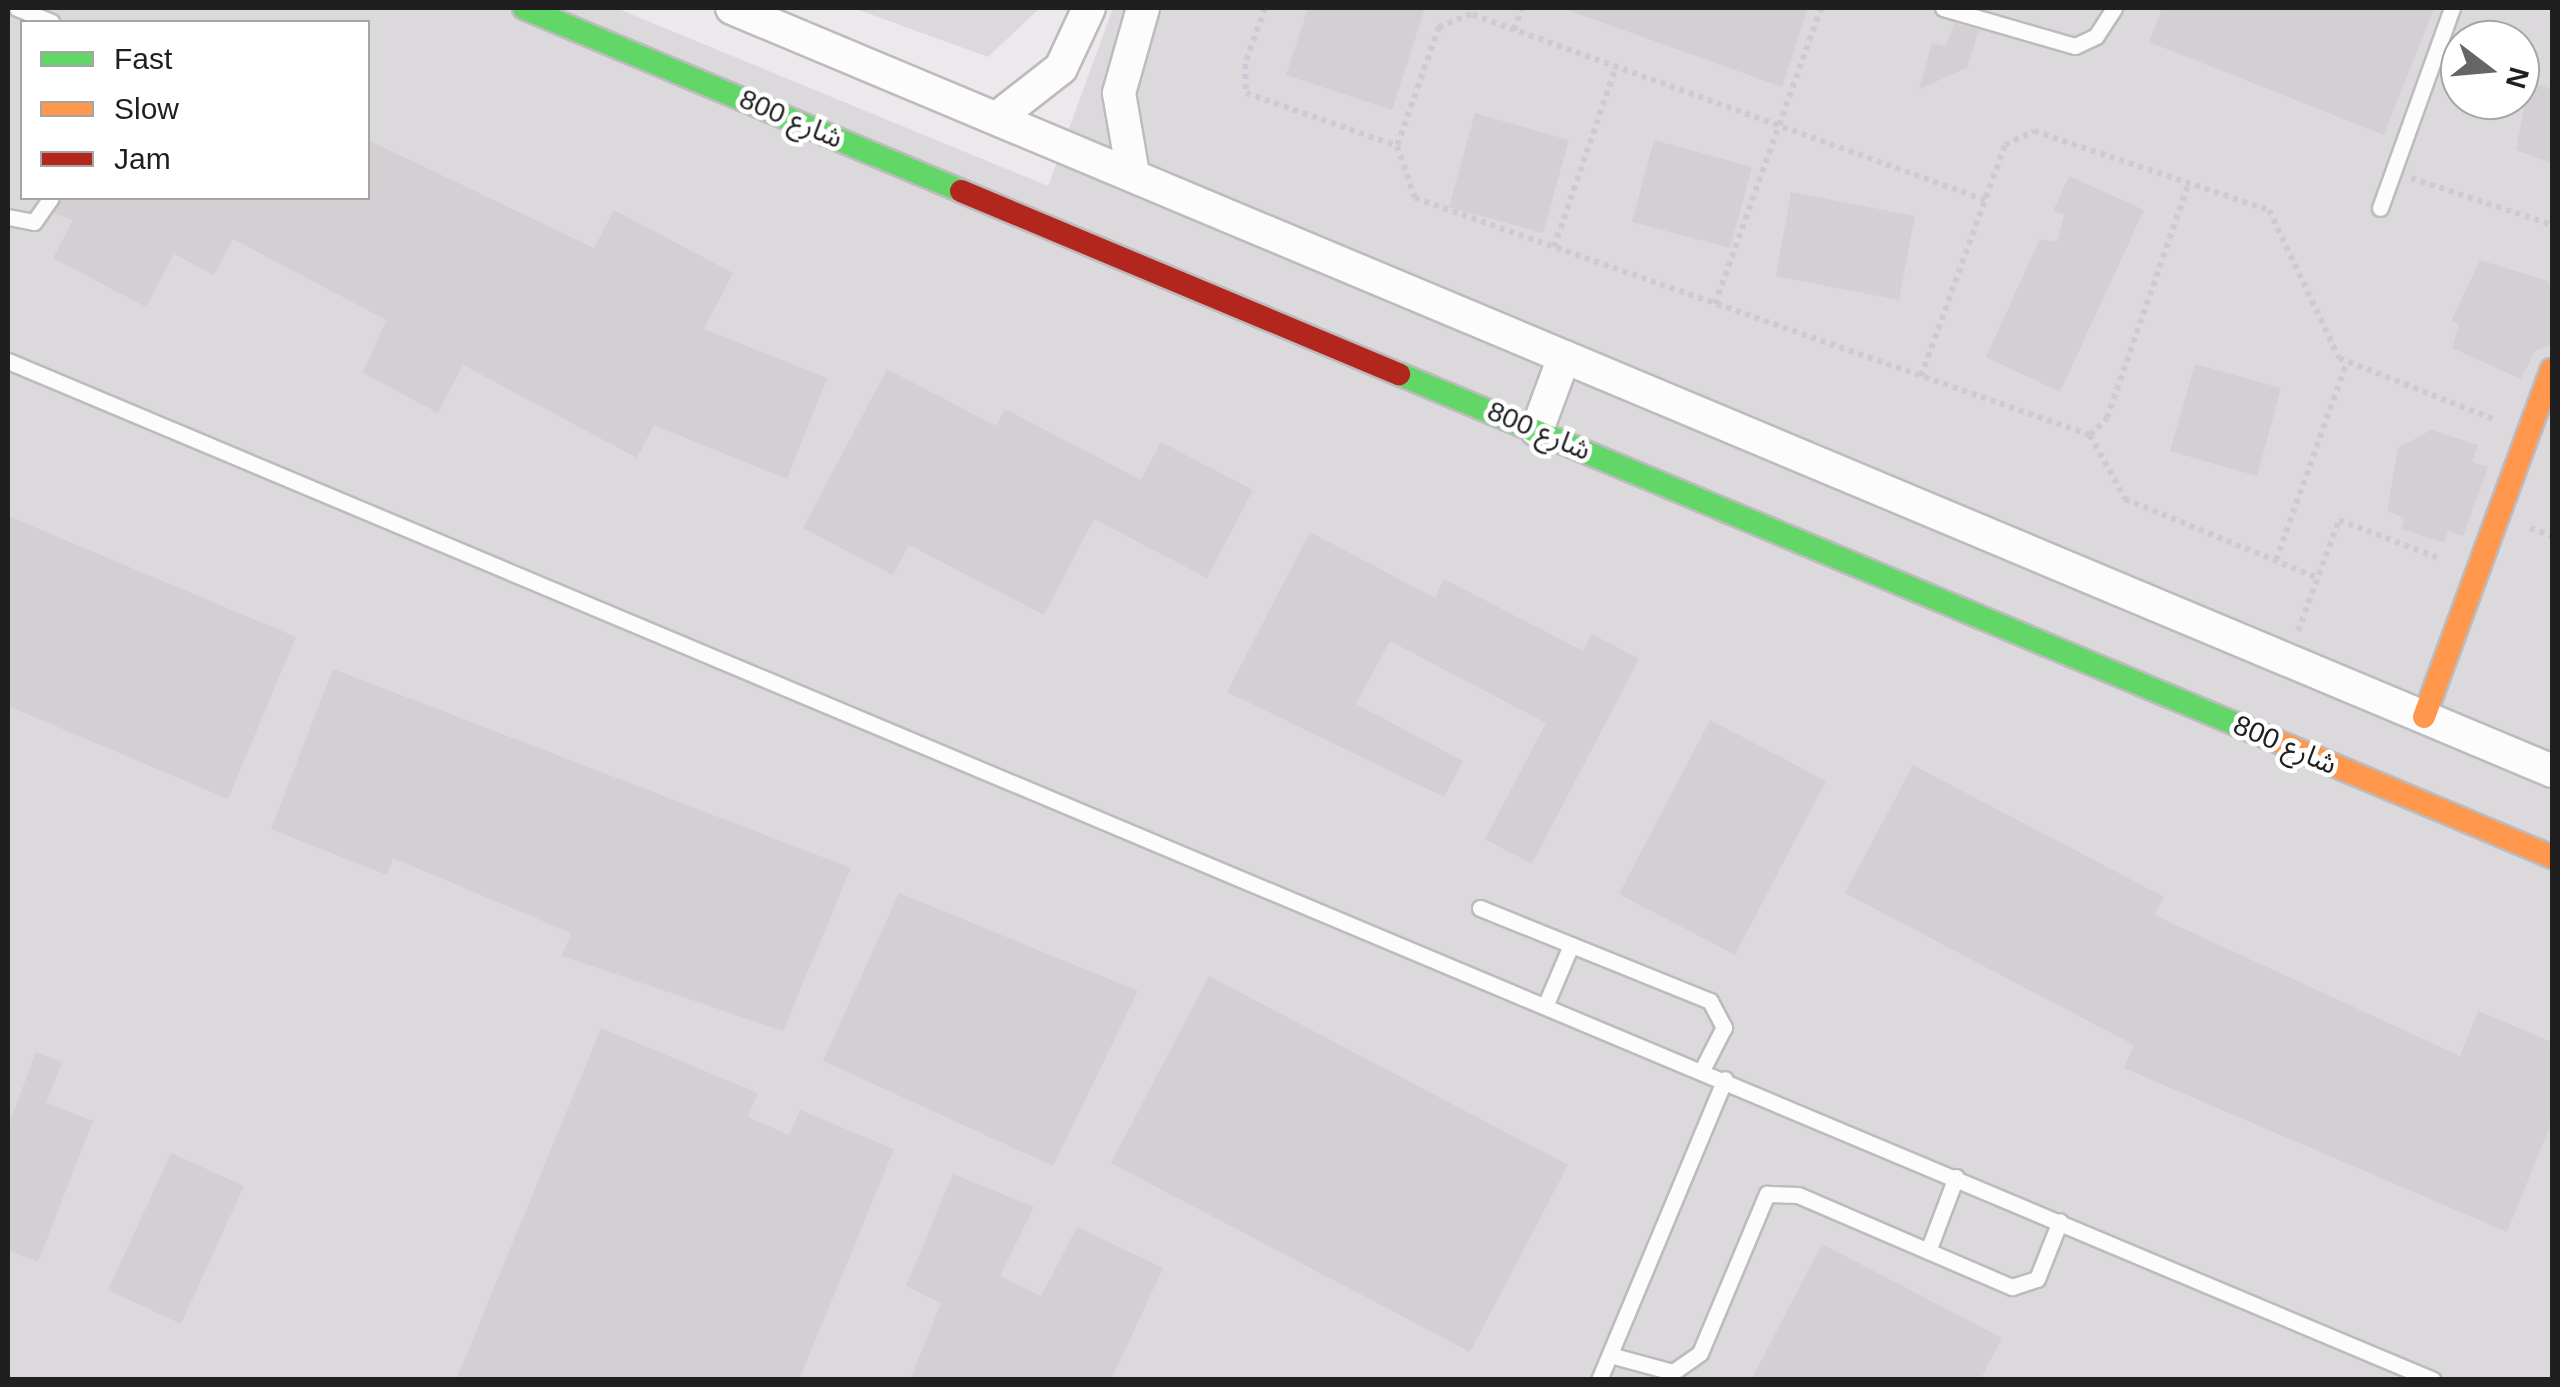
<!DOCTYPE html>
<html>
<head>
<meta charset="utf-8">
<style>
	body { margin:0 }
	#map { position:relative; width:2560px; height:1387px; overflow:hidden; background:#ede8ec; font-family:Arial,"Noto Sans Arabic",sans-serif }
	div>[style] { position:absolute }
	.residential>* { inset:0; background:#dcd9dc }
	.building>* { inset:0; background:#d3cfd3 }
	.path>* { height:6px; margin-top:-3px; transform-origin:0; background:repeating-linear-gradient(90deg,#d1c8d5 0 5px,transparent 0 10px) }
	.roads { filter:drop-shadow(2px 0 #bdbbbd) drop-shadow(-2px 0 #bdbbbd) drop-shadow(0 2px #bdbbbd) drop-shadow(0 -2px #bdbbbd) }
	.lane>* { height:15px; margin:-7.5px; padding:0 7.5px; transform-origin:7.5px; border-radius:7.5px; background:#fcfcfc }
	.street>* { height:32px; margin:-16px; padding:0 16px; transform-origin:16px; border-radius:16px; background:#fcfcfc }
	.fast>* { height:22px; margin:-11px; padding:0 11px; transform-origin:11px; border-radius:11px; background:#63d668 }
	.slow>* { height:22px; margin:-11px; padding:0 11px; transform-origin:11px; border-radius:11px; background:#ff974d }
	.jam>* { height:22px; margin:-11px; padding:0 11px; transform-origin:11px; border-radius:11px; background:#b3261e }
	span { translate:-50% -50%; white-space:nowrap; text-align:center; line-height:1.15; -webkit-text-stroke:9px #fff; paint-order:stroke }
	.street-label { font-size:28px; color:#1f1f1f }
	.frame { position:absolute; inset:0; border:10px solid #1f1f1f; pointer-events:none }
	.legend { position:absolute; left:20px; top:20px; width:350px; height:180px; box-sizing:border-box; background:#fff; border:2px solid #a5a5a5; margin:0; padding:12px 18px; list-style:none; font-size:30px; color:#1f1f1f }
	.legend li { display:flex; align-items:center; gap:20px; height:50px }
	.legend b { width:50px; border:2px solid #a5a5a5 }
	.north { position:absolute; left:2440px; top:20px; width:100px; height:100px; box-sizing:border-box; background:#fff; border:2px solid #a5a5a5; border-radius:50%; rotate:106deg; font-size:28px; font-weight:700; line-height:40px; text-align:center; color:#1f1f1f }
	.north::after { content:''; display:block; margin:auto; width:35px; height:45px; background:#676567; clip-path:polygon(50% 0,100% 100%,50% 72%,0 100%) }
</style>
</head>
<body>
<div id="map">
	<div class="residential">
		<i style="clip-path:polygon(evenodd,8px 8px,616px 8px,1048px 186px,1113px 8px,2552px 8px,2552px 1379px,8px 1380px,8px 8px,22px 22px,368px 22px,368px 198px,22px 198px,22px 22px,8px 8px,2460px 40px,2520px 40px,2520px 100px,2460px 100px,2460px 40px)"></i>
		<i style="clip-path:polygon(853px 8px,1040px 8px,988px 57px)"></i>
	</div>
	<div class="building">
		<i style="clip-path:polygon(1308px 8px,1425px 8px,1392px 110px,1286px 75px)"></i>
		<i style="clip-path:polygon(1562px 8px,1808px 8px,1782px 87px)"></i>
		<i style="clip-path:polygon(2162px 8px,2434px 8px,2384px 135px,2149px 42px)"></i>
		<i style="clip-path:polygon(1954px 23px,1979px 30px,1967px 68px,1919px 89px,1932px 43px,1946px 46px)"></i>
		<i style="clip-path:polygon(2529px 82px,2552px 89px,2552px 163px,2516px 150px)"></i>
		<i style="clip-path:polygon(1475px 113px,1569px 140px,1543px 233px,1449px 207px)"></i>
		<i style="clip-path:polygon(368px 140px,594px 248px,614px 210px,733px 273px,704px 329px,827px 378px,787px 479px,654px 425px,637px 458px,463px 365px,438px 413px,363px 373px,386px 320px,233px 239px,214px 275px,174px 254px,146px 307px,53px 258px,73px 220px,54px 213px,62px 198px,368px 198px)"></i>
		<i style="clip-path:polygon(1654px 140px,1752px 167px,1730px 248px,1632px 222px)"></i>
		<i style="clip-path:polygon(2069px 176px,2144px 210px,2060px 392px,1986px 357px,2040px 239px,2057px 242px,2064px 214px,2053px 211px)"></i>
		<i style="clip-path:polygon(1791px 192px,1915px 216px,1899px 300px,1776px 276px)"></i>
		<i style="clip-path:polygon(2480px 260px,2548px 281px,2552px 293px,2552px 344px,2535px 351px,2521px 379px,2452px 348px,2459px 324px,2451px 321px)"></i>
		<i style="clip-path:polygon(2195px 364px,2281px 388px,2257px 476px,2170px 451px)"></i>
		<i style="clip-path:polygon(887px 369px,996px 426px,1005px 409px,1141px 480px,1161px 442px,1253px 490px,1207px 578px,1094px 519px,1044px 615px,909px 545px,893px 575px,803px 528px)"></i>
		<i style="clip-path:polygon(2431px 430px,2478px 445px,2472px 462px,2488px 467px,2463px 536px,2448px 531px,2444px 543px,2401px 529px,2404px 518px,2387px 511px,2398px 448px)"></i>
		<i style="clip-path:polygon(8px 516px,296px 637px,228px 799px,8px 706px)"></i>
		<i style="clip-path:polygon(1310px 532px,1435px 598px,1444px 579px,1583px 651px,1592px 634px,1639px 659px,1532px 864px,1485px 839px,1546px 723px,1390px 641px,1356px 704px,1463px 761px,1444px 797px,1227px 692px)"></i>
		<i style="clip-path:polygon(333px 669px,851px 868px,783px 1031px,562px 956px,571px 933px,393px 858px,387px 875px,271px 829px)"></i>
		<i style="clip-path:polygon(1710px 720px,1826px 781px,1735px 955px,1619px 894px)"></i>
		<i style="clip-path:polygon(1913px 765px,2164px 897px,2154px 915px,2460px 1056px,2478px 1011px,2552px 1042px,2552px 1121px,2507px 1232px,2124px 1068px,2134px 1045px,1845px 893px)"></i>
		<i style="clip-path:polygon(899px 893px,1138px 991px,1053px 1166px,823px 1061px)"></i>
		<i style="clip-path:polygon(1209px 976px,1568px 1165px,1470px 1352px,1111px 1163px)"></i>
		<i style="clip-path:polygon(601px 1028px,758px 1093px,748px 1117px,789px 1135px,800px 1110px,894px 1149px,799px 1380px,456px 1380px)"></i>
		<i style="clip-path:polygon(36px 1052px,62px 1062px,46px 1103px,93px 1121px,38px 1262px,8px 1250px,8px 1127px)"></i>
		<i style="clip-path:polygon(171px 1153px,244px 1186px,181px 1324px,108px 1290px)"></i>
		<i style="clip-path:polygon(953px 1174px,1034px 1207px,1000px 1276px,1041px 1296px,1077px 1227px,1163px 1268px,1111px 1380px,910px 1380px,941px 1303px,906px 1286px)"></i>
		<i style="clip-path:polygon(1822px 1244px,2002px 1338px,1980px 1380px,1751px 1380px)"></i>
	</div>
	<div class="path">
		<i style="left:1265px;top:8px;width:59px;rotate:109.7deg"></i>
		<i style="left:1245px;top:64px;width:29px;rotate:88deg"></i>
		<i style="left:1246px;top:93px;width:160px;rotate:19.3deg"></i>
		<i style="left:1514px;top:30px;width:23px;rotate:-70deg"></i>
		<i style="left:2411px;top:178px;width:149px;rotate:18.4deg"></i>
		<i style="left:1985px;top:200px;width:547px;rotate:-160.11deg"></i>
		<i style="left:1471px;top:14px;width:35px;rotate:158deg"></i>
		<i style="left:1439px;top:27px;width:126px;rotate:109.4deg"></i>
		<i style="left:1397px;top:146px;width:55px;rotate:70.9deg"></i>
		<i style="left:1415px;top:198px;width:715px;rotate:19.35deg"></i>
		<i style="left:2090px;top:435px;width:73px;rotate:61.3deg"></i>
		<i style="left:2125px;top:499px;width:209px;rotate:22.3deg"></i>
		<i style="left:1554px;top:247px;width:190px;rotate:-71deg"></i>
		<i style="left:1715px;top:304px;width:314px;rotate:-70.3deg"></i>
		<i style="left:1921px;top:376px;width:246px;rotate:-70deg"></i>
		<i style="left:2005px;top:145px;width:32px;rotate:-26deg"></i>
		<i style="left:2034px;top:131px;width:248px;rotate:18.6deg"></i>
		<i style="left:2269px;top:210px;width:164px;rotate:64.7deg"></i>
		<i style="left:2339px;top:358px;width:166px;rotate:21.6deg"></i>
		<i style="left:2090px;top:435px;width:24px;rotate:-45deg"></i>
		<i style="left:2107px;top:418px;width:249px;rotate:-70.8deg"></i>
		<i style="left:2530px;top:528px;width:23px;rotate:20deg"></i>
		<i style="left:2276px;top:560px;width:208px;rotate:-70.3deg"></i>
		<i style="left:2298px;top:631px;width:118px;rotate:-69.7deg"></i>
		<i style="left:2339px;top:520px;width:109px;rotate:20.9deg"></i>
	</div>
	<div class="roads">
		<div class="lane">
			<i style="left:17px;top:8px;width:37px;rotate:22deg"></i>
			<i style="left:1943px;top:8px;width:137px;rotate:16.1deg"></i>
			<i style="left:2075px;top:46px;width:23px;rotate:-25deg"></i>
			<i style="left:2096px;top:36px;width:33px;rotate:-57deg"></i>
			<i style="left:2380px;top:208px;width:213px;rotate:-70.2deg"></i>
			<i style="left:8px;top:217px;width:26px;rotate:11deg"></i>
			<i style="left:34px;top:222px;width:29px;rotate:-55deg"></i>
			<i style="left:8px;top:361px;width:2630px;rotate:22.79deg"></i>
			<i style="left:1480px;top:908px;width:248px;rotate:22deg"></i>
			<i style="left:1710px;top:1001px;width:30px;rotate:62deg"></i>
			<i style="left:1724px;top:1027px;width:48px;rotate:117.1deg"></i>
			<i style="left:1546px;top:1004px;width:64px;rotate:-67deg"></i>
			<i style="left:1928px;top:1251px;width:79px;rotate:-69.3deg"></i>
			<i style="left:1610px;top:1355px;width:65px;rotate:15.1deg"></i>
			<i style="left:1673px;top:1372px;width:33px;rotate:-35deg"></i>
			<i style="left:1700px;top:1353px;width:173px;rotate:-67.2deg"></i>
			<i style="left:1767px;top:1194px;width:31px;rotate:2deg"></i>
			<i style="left:1798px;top:1195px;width:233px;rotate:23.3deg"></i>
			<i style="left:2012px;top:1287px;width:26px;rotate:-18deg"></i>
			<i style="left:2037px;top:1279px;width:62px;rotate:-68.4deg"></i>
			<i style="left:1599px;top:1380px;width:326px;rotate:-67.3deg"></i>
		</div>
		<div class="street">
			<i style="left:732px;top:8px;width:1973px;rotate:22.74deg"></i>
			<i style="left:997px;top:118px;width:81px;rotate:-38deg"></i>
			<i style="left:1061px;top:68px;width:66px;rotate:-65deg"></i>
			<i style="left:1133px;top:174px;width:82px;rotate:-99.8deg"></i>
			<i style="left:1119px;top:93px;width:88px;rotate:-74.2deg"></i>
			<i style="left:1537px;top:430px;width:78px;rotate:-69.7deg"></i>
		</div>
		<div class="fast">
			<i style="left:524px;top:8px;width:474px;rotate:22.7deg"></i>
			<i style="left:1399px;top:374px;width:935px;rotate:22.7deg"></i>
		</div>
		<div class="slow">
			<i style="left:2424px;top:717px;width:370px;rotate:-69.8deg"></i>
			<i style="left:2262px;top:735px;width:315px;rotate:22.8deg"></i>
		</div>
		<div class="jam">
			<i style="left:961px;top:191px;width:475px;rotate:22.7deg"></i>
		</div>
	</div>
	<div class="street-label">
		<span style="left:791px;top:119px;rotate:23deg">شارع 800</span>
		<span style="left:1539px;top:431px;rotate:23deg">شارع 800</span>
		<span style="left:2285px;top:745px;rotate:23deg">شارع 800</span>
	</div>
	<div class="frame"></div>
	<ul class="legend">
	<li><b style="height:12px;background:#63d668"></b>Fast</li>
	<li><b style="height:12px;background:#ff974d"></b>Slow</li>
	<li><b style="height:12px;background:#b3261e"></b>Jam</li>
	</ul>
	<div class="north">N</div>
</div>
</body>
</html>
